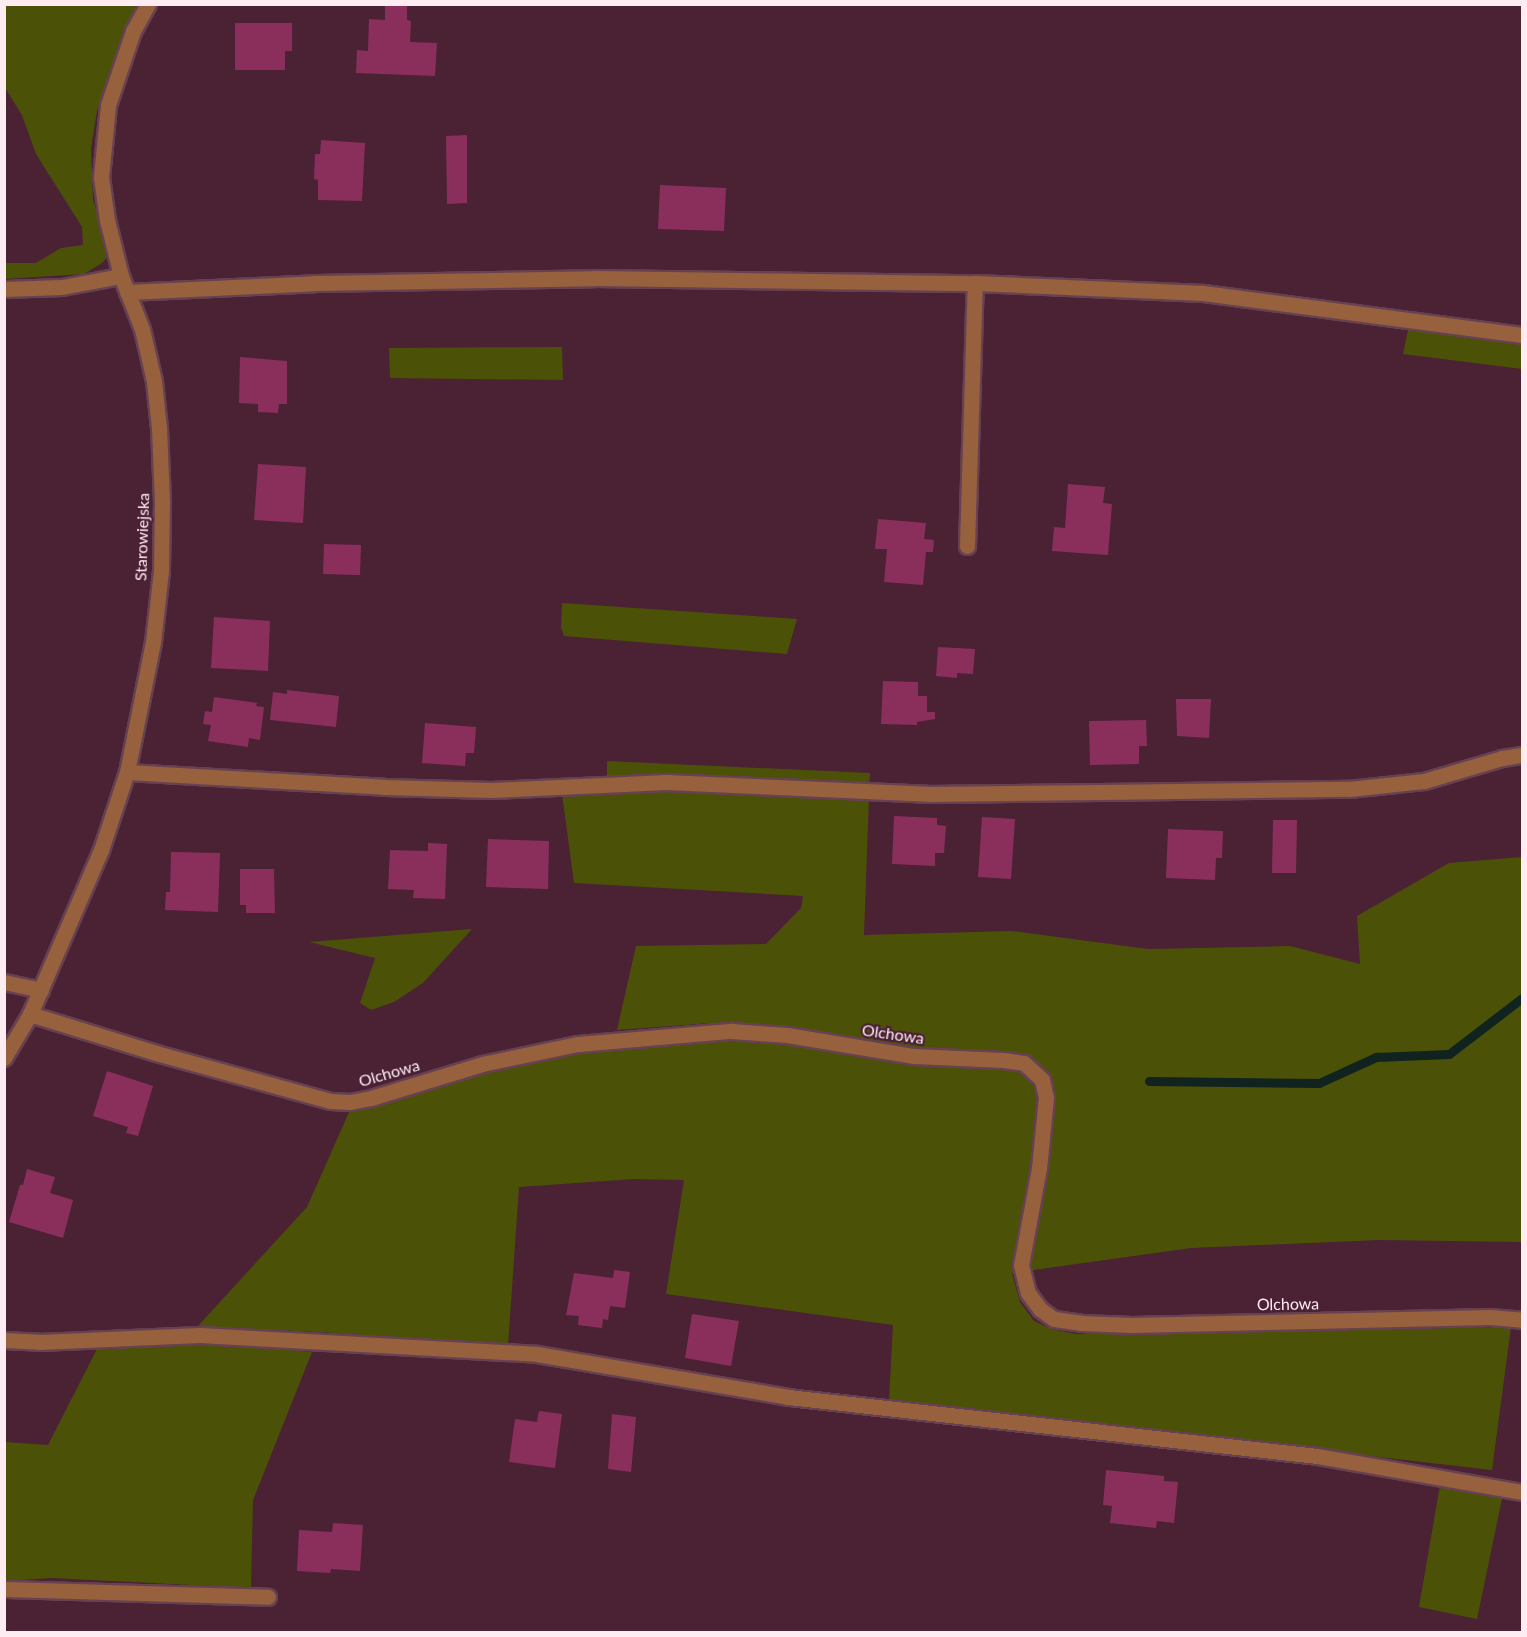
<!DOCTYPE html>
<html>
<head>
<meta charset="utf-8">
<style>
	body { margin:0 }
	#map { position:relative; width:1527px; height:1637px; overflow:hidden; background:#4b2134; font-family:Lato,sans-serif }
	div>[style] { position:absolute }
	.green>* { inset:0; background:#4c5108 }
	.stream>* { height:9px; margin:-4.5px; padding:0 4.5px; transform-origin:4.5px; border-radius:4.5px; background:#11231e }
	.building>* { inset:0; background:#8a2f5c }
	.roads { filter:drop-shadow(2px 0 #674152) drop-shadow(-2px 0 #674152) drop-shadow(0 2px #674152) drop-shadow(0 -2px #674152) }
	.service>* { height:15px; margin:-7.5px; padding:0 7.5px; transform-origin:7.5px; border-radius:7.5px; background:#97613d }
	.minor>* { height:15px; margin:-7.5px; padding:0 7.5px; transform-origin:7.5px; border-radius:7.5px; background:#97613d }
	span { translate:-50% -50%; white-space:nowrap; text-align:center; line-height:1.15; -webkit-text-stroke:4.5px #4b2134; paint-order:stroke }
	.street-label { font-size:16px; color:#fdecf2 }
	.frame { position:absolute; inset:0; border:6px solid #fdecf2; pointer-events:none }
</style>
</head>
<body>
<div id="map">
	<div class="green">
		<i style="clip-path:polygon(5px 5px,139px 5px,127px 24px,97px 111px,91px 148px,93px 199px,110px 254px,102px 263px,84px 274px,5px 279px,4px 263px,36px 263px,61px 248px,83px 245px,82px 227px,36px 154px,22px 115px,5px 88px)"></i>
		<i style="clip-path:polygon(1409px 325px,1522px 340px,1522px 369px,1403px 354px)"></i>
		<i style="clip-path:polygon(562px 347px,563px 380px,390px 378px,389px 348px)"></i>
		<i style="clip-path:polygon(562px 603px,797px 619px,787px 654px,564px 636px,561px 627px)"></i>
		<i style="clip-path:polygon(607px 761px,870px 773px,869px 786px,607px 780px)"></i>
		<i style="clip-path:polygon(667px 787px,869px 797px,864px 935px,1012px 931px,1148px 949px,1290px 946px,1360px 964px,1357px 916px,1449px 863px,1522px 857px,1522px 1242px,1379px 1240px,1191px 1248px,1012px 1273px,1020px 1302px,1034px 1321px,1051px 1329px,1076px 1334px,1511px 1327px,1492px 1470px,889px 1401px,893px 1325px,666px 1294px,684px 1180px,634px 1179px,519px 1187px,508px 1346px,320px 1332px,197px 1327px,307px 1207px,350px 1110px,386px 1102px,424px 1088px,513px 1064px,578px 1051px,739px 1039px,763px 1026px,711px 1023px,617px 1030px,636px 946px,766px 944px,801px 908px,803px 896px,574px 883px,562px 794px)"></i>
		<i style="clip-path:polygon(472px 929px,423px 983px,394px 1002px,371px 1010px,360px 1003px,375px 958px,309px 942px)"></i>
		<i style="clip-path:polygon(201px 1341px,312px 1352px,253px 1500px,251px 1588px,52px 1578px,5px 1581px,5px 1442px,48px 1445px,97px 1349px)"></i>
		<i style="clip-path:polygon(1440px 1485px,1503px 1494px,1477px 1619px,1419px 1607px)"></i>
	</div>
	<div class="stream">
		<i style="left:1149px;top:1081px;width:170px;rotate:0.7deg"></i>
		<i style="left:1319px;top:1083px;width:63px;rotate:-24.5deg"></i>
		<i style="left:1376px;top:1057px;width:73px;rotate:-2.4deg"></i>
		<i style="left:1449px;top:1054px;width:92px;rotate:-37.5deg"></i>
	</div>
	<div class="building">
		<i style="clip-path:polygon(385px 4px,407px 4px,407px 20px,411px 21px,410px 42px,437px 43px,435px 76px,356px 73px,357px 50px,368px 51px,369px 19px,385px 20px)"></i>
		<i style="clip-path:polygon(235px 23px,292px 23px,292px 51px,285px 51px,285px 70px,235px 70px)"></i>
		<i style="clip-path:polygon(467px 135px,467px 203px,447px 204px,446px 136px)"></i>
		<i style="clip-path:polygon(321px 140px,365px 143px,362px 201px,318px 200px,318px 180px,314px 179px,315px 154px,320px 154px)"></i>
		<i style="clip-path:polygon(660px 185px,726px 188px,724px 231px,658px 229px)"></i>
		<i style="clip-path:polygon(240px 357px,287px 361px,287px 404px,279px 404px,278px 413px,258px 412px,258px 404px,239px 403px)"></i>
		<i style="clip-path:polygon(258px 464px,306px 467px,303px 523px,254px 520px)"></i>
		<i style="clip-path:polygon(1068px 484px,1105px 487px,1103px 503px,1112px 504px,1108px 555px,1052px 551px,1054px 527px,1065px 528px)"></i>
		<i style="clip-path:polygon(878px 519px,926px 523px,924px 539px,934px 540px,933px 552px,926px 552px,923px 585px,884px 582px,887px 549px,875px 549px)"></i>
		<i style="clip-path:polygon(324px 544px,361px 545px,360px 575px,323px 574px)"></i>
		<i style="clip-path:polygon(214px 617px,270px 621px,268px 671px,211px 668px)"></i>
		<i style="clip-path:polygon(938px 647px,975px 649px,973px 674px,957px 673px,957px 678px,936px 676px)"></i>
		<i style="clip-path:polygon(883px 681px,918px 682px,918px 696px,927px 696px,927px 712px,935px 712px,935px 719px,917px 722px,917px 725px,881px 724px)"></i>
		<i style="clip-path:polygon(287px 690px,339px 696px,336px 727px,270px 720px,273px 692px,287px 694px)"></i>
		<i style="clip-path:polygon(214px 697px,257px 703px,256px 706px,264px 707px,260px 740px,249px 738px,248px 747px,208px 741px,211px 725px,203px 724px,205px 711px,212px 712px)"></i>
		<i style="clip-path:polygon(1176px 699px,1211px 699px,1209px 738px,1177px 736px)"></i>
		<i style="clip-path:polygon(1146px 720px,1147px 746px,1139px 746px,1139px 764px,1090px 765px,1089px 721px)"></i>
		<i style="clip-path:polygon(425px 723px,476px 727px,474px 753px,466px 753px,465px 766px,422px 763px)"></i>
		<i style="clip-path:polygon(894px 816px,937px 818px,937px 825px,946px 826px,944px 853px,935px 853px,935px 866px,892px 864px)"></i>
		<i style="clip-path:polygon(982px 817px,1015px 819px,1011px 879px,978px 877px)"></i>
		<i style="clip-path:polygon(1273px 820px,1297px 820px,1296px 873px,1272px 873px)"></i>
		<i style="clip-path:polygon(1168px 829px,1223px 831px,1222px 858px,1216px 858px,1215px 880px,1166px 878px)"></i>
		<i style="clip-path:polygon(488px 839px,549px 841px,548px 889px,486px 887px)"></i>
		<i style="clip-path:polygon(428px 843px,447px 844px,445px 899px,413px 898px,414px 890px,388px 889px,390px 850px,428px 851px)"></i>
		<i style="clip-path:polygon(171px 852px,220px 853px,218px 912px,165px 910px,166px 892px,170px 892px)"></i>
		<i style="clip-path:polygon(240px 869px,274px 869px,275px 913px,246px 913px,246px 905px,240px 905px)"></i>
		<i style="clip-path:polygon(107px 1071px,153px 1086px,138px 1136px,126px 1133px,128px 1127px,93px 1116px)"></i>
		<i style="clip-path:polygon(27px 1169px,55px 1177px,50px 1193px,73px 1200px,63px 1238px,9px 1222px,20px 1185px,23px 1185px)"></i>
		<i style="clip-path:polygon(614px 1270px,630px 1272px,625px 1308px,610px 1306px,608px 1320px,603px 1319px,602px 1328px,578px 1325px,579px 1316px,566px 1315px,574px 1273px,613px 1278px)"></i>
		<i style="clip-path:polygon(692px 1314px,739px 1321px,731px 1366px,685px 1358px)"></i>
		<i style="clip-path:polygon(539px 1411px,562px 1414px,555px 1468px,509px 1462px,515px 1419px,537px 1422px)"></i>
		<i style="clip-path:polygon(612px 1414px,636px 1417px,631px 1472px,608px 1469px)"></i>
		<i style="clip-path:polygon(1106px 1470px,1164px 1476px,1164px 1481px,1178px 1482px,1174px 1523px,1157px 1521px,1156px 1528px,1110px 1523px,1112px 1506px,1103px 1505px)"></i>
		<i style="clip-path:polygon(333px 1523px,363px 1525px,360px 1571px,331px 1569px,330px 1573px,297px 1571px,299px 1530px,332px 1532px)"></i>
	</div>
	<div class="roads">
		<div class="service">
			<i style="left:127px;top:292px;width:188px;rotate:-2.7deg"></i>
			<i style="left:315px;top:283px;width:279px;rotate:-1deg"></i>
			<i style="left:594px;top:278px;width:381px;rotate:0.8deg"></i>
			<i style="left:975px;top:283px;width:228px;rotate:2.5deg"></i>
			<i style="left:1203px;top:293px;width:322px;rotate:7.5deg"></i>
			<i style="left:967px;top:546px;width:263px;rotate:-88.3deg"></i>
			<i style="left:127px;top:772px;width:257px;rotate:3.3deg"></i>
			<i style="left:384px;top:787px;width:107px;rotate:1.6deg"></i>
			<i style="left:491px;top:790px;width:175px;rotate:-2.6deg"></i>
			<i style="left:666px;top:782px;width:261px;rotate:2.6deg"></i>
			<i style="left:927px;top:794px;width:422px;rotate:-0.7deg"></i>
			<i style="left:1349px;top:789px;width:75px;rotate:-6.1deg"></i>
			<i style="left:1424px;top:781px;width:81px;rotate:-16.4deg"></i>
			<i style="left:1502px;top:758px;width:20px;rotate:-9deg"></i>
			<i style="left:4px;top:982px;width:38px;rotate:12deg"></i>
			<i style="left:4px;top:1340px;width:35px;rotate:3deg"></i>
			<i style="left:39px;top:1342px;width:161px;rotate:-2.5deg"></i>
			<i style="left:200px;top:1335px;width:338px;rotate:3.2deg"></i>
			<i style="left:537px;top:1354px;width:255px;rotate:9.7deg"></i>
			<i style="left:788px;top:1397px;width:532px;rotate:6.36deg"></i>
			<i style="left:1317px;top:1456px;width:208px;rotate:10deg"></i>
			<i style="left:4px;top:1589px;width:264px;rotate:1.7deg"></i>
		</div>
		<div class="minor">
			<i style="left:4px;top:289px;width:58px;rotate:-2deg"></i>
			<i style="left:62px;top:287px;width:60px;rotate:-10.6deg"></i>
			<i style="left:30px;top:1014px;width:132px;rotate:17.2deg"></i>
			<i style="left:156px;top:1053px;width:180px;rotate:15.4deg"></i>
			<i style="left:330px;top:1101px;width:20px;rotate:3deg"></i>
			<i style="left:350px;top:1102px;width:21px;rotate:-11deg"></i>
			<i style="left:371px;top:1098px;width:116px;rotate:-17deg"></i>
			<i style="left:482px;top:1064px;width:98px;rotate:-11.8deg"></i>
			<i style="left:578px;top:1044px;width:154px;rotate:-4.9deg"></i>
			<i style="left:731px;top:1031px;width:56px;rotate:4.1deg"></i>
			<i style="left:787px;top:1035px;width:129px;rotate:9.4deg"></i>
			<i style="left:914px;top:1056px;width:89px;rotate:2.6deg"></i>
			<i style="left:1003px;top:1060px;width:21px;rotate:8deg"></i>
			<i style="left:1024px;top:1063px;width:25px;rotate:43deg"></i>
			<i style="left:1042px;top:1080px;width:17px;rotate:77deg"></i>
			<i style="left:1046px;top:1097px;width:71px;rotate:95.6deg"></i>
			<i style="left:1039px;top:1168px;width:99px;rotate:100.5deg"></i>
			<i style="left:1021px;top:1265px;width:29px;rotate:76deg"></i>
			<i style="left:1028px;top:1293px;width:20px;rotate:53deg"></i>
			<i style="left:1040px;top:1309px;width:17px;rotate:36deg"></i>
			<i style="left:1054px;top:1319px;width:27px;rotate:8deg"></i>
			<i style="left:1081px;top:1323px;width:51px;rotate:2.2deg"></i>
			<i style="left:1132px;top:1325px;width:358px;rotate:-1.3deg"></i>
			<i style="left:1490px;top:1317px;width:32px;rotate:5deg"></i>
			<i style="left:4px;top:1058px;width:51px;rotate:-59.4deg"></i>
			<i style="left:30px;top:1014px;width:179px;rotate:-66.6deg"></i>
			<i style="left:101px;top:850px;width:82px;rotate:-71.6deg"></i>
			<i style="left:127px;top:772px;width:133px;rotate:-78.7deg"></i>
			<i style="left:153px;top:642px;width:71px;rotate:-83.6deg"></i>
			<i style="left:161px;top:571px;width:69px;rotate:-89.2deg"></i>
			<i style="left:162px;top:502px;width:74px;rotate:-92.3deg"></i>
			<i style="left:159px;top:428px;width:47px;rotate:-96.1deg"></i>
			<i style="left:154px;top:381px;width:53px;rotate:-103deg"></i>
			<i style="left:142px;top:329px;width:57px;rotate:-111.6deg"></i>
			<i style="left:121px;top:276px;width:58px;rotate:-104deg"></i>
			<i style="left:107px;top:220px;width:43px;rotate:-97.9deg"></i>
			<i style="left:101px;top:177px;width:72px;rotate:-84.4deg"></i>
			<i style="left:108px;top:105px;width:78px;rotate:-71.3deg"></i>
			<i style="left:133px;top:31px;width:31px;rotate:-61deg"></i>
		</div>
	</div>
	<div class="street-label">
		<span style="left:142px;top:537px;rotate:-88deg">Starowiejska</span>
		<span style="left:893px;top:1034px;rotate:8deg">Olchowa</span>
		<span style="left:389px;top:1073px;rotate:-16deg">Olchowa</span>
		<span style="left:1288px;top:1304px;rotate:-1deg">Olchowa</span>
	</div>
	<div class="frame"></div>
</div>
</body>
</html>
